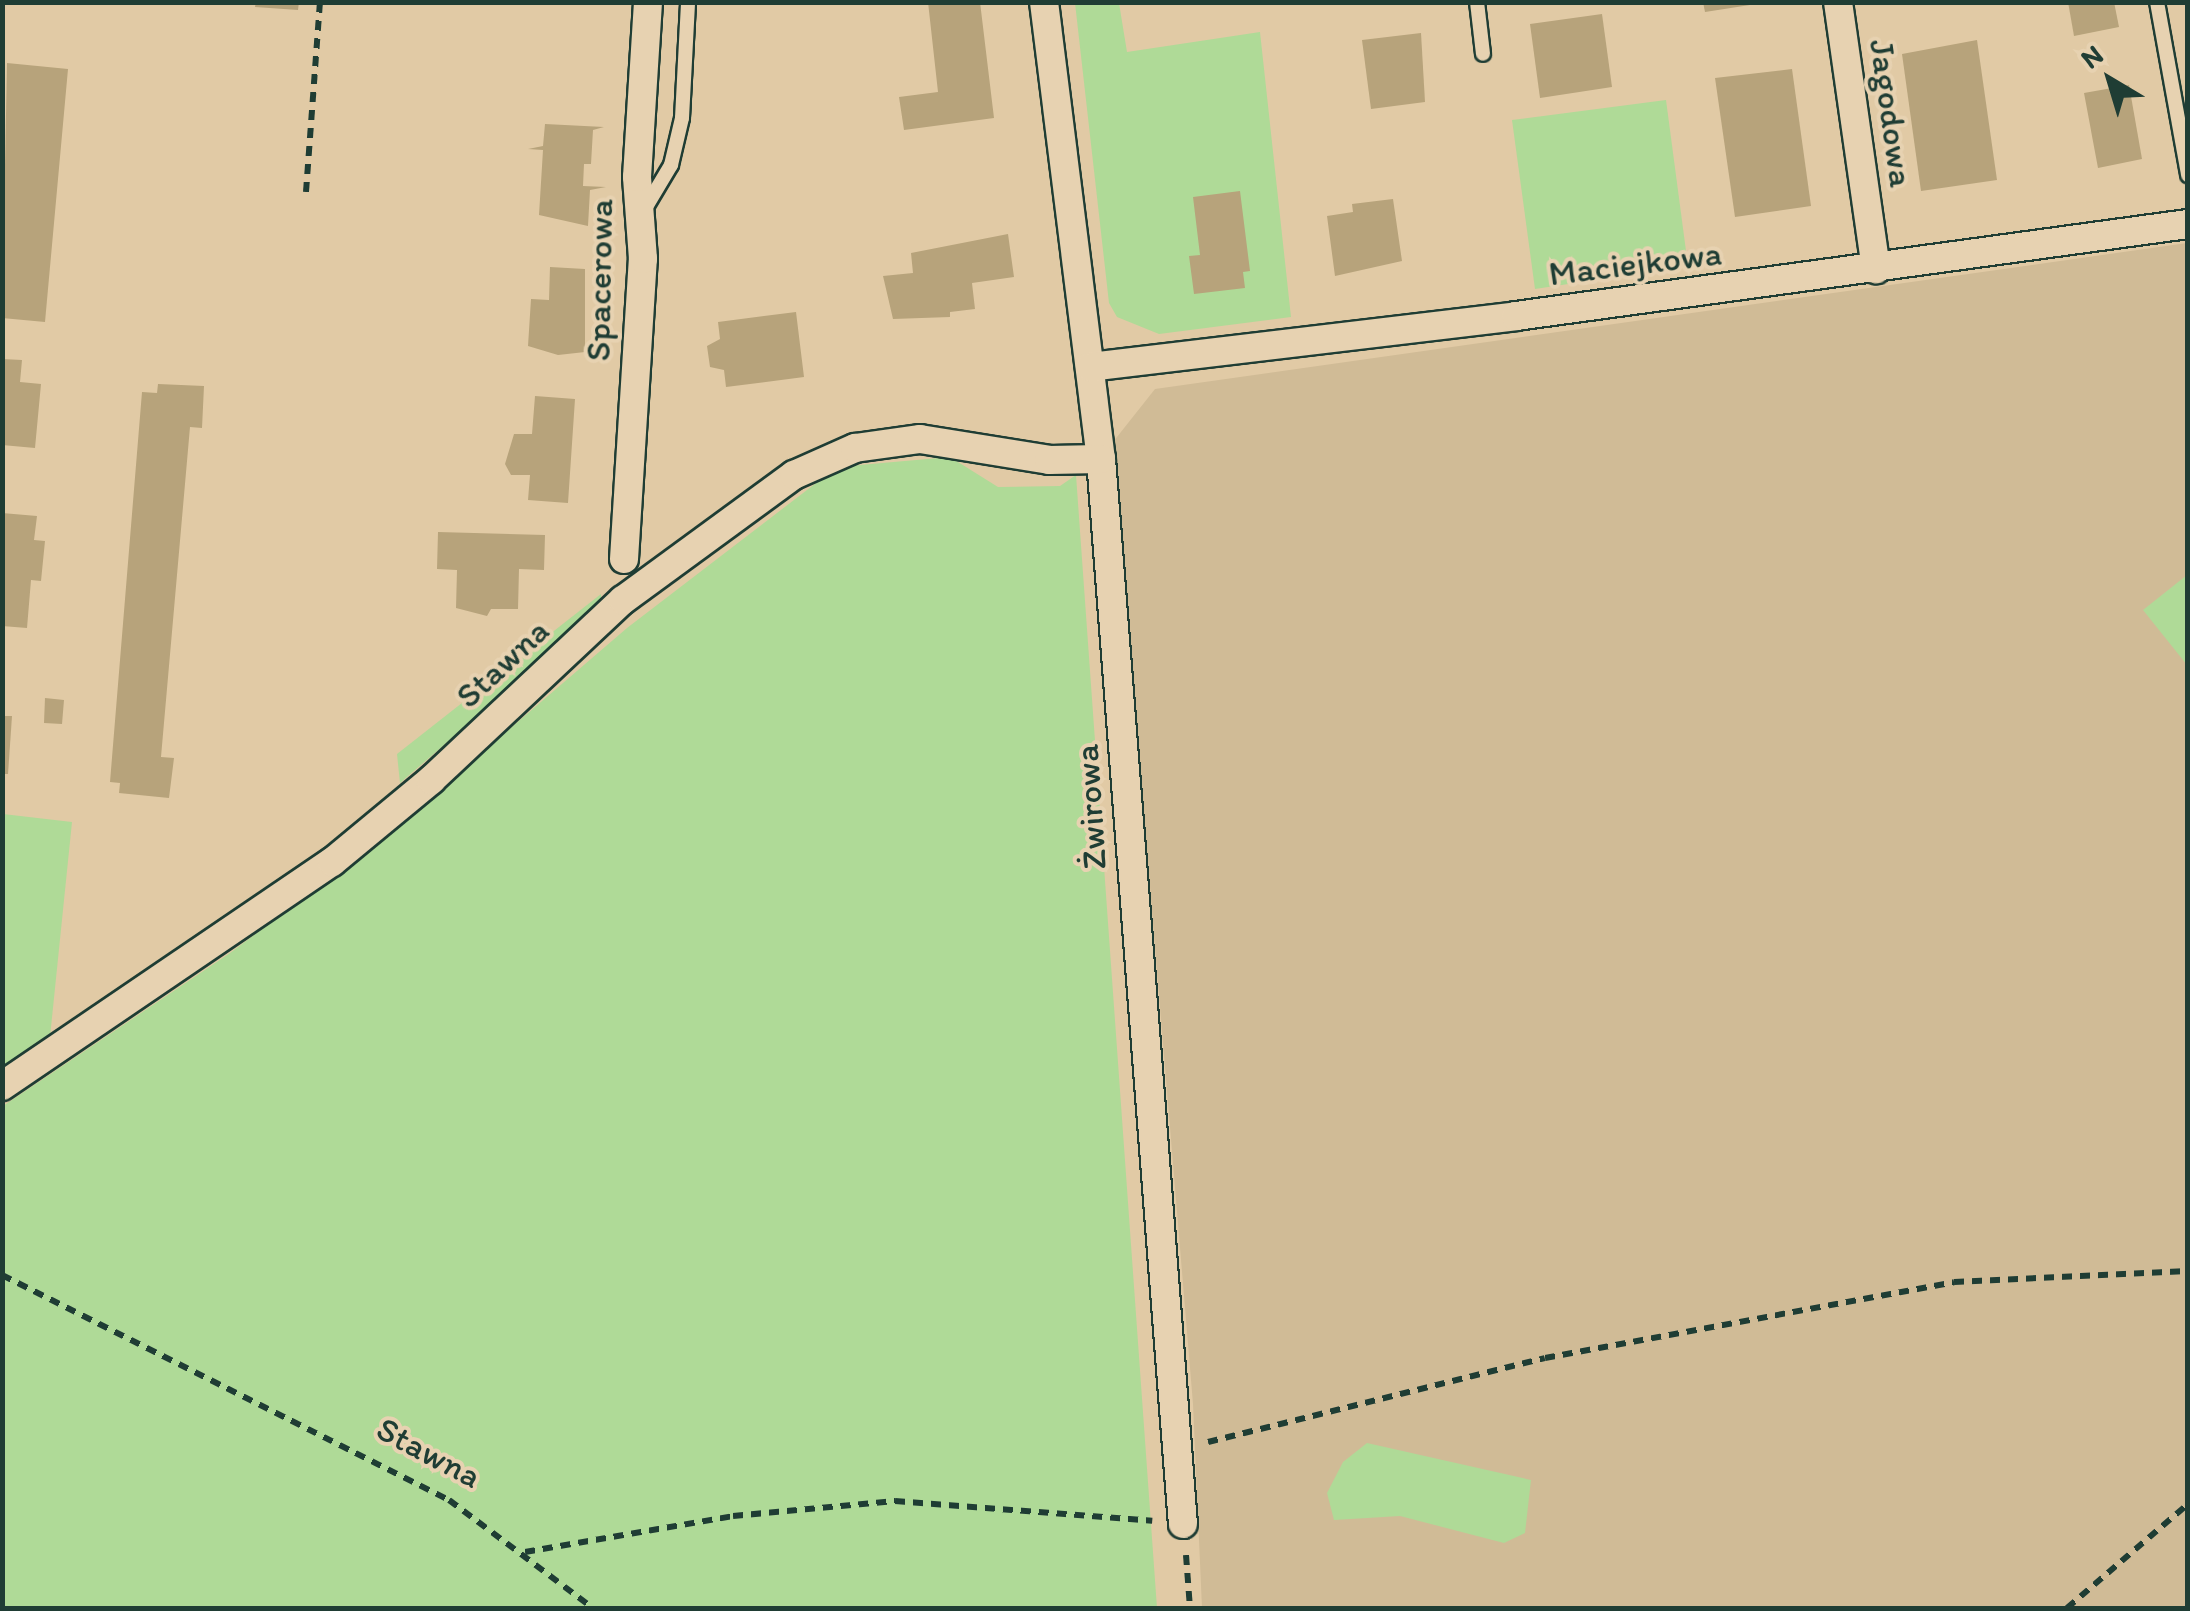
<!DOCTYPE html>
<html>
<head>
<meta charset="utf-8">
<style>
	body { margin:0 }
	#map { position:relative; width:2190px; height:1611px; overflow:hidden; background:#e1caa5; font-family:Itim,sans-serif }
	div>[style] { position:absolute }
	.built>* { inset:0; background:#d0bb96 }
	.green>* { inset:0; background:#afda97 }
	.building>* { inset:0; background:#b7a37b }
	.path>* { height:6px; margin-top:-3px; transform-origin:0; background:repeating-linear-gradient(90deg,#1f3d34 0 10px,transparent 0 18px) }
	.roads { filter:drop-shadow(2px 0 #1f3d34) drop-shadow(-2px 0 #1f3d34) drop-shadow(0 2px #1f3d34) drop-shadow(0 -2px #1f3d34) }
	.service>* { height:14px; margin:-7px; padding:0 7px; transform-origin:7px; border-radius:7px; background:#e7d2b1 }
	.minor>* { height:28px; margin:-14px; padding:0 14px; transform-origin:14px; border-radius:14px; background:#e7d2b1 }
	span { translate:-50% -50%; white-space:nowrap; text-align:center; line-height:1.15; -webkit-text-stroke:8px #e7d2b1; paint-order:stroke }
	.street-label { font-size:35px; color:#1f3d34 }
	.frame { position:absolute; inset:0; border:5px solid #1f3d34; pointer-events:none }
	.north { position:absolute; left:2060px; top:30px; width:100px; height:100px; -webkit-text-stroke:8px #e7d2b1; paint-order:stroke; rotate:322deg; font-size:28px; font-weight:700; line-height:40px; text-align:center; color:#1f3d34 }
	.north::after { content:''; display:block; margin:auto; width:35px; height:45px; background:#1f3d34; clip-path:polygon(50% 0,100% 100%,50% 72%,0 100%) }
</style>
</head>
<body>
<div id="map">
	<div class="built">
		<i style="clip-path:polygon(2187px 243px,2187px 1608px,1202px 1608px,1193px 1404px,1113px 442px,1155px 389px)"></i>
	</div>
	<div class="green">
		<i style="clip-path:polygon(1075px 3px,1119px 3px,1127px 52px,1260px 32px,1291px 317px,1159px 334px,1117px 317px,1109px 303px)"></i>
		<i style="clip-path:polygon(1666px 100px,1688px 266px,1535px 289px,1512px 120px)"></i>
		<i style="clip-path:polygon(950px 457px,998px 487px,1060px 486px,1076px 475px,1157px 1608px,3px 1608px,3px 1106px,230px 953px,372px 847px,627px 628px,837px 467px)"></i>
		<i style="clip-path:polygon(2187px 575px,2187px 665px,2143px 610px)"></i>
		<i style="clip-path:polygon(601px 594px,601px 610px,400px 783px,397px 754px)"></i>
		<i style="clip-path:polygon(3px 814px,72px 822px,50px 1037px,3px 1068px)"></i>
		<i style="clip-path:polygon(1367px 1443px,1531px 1480px,1525px 1533px,1504px 1543px,1400px 1516px,1334px 1520px,1327px 1493px,1343px 1462px)"></i>
	</div>
	<div class="building">
		<i style="clip-path:polygon(256px 2px,299px 2px,298px 10px,255px 7px)"></i>
		<i style="clip-path:polygon(928px 2px,980px 2px,994px 118px,904px 130px,899px 97px,938px 92px)"></i>
		<i style="clip-path:polygon(1703px 2px,1749px 2px,1750px 5px,1705px 12px)"></i>
		<i style="clip-path:polygon(2068px 2px,2114px 2px,2119px 27px,2074px 36px)"></i>
		<i style="clip-path:polygon(1602px 14px,1612px 87px,1540px 98px,1530px 24px)"></i>
		<i style="clip-path:polygon(1421px 33px,1425px 102px,1371px 109px,1362px 40px)"></i>
		<i style="clip-path:polygon(1977px 40px,1997px 180px,1921px 191px,1902px 54px)"></i>
		<i style="clip-path:polygon(7px 63px,68px 69px,45px 322px,2px 318px)"></i>
		<i style="clip-path:polygon(1792px 69px,1811px 206px,1735px 217px,1715px 78px)"></i>
		<i style="clip-path:polygon(2129px 85px,2142px 159px,2098px 168px,2084px 93px)"></i>
		<i style="clip-path:polygon(545px 124px,604px 127px,593px 130px,591px 164px,584px 164px,583px 186px,606px 187px,590px 190px,588px 226px,539px 215px,543px 150px,528px 149px,543px 146px)"></i>
		<i style="clip-path:polygon(1240px 191px,1250px 271px,1243px 272px,1245px 288px,1194px 294px,1189px 256px,1200px 255px,1193px 197px)"></i>
		<i style="clip-path:polygon(1393px 199px,1402px 261px,1335px 276px,1327px 216px,1353px 212px,1352px 204px)"></i>
		<i style="clip-path:polygon(1008px 234px,1014px 277px,972px 283px,975px 309px,950px 312px,950px 317px,893px 319px,883px 276px,913px 273px,911px 253px)"></i>
		<i style="clip-path:polygon(550px 267px,585px 269px,585px 352px,558px 355px,528px 346px,531px 299px,549px 300px)"></i>
		<i style="clip-path:polygon(796px 312px,804px 377px,726px 387px,724px 370px,710px 367px,707px 346px,720px 339px,718px 322px)"></i>
		<i style="clip-path:polygon(2px 359px,22px 360px,20px 382px,41px 384px,35px 448px,2px 445px)"></i>
		<i style="clip-path:polygon(158px 384px,204px 386px,202px 428px,190px 427px,161px 757px,174px 758px,169px 798px,119px 793px,120px 783px,110px 782px,142px 392px,157px 393px)"></i>
		<i style="clip-path:polygon(535px 396px,575px 399px,568px 503px,528px 500px,530px 475px,511px 475px,505px 464px,514px 434px,532px 434px)"></i>
		<i style="clip-path:polygon(2px 513px,37px 516px,34px 540px,45px 541px,41px 581px,31px 580px,27px 628px,2px 626px)"></i>
		<i style="clip-path:polygon(438px 532px,545px 535px,544px 570px,519px 569px,518px 609px,491px 609px,487px 616px,456px 608px,457px 570px,437px 569px)"></i>
		<i style="clip-path:polygon(45px 698px,64px 700px,62px 724px,44px 723px)"></i>
		<i style="clip-path:polygon(2px 716px,12px 716px,8px 774px,2px 774px)"></i>
	</div>
	<div class="path">
		<i style="left:306px;top:192px;width:191px;rotate:-85.8deg"></i>
		<i style="left:2px;top:1275px;width:500px;rotate:26.72deg"></i>
		<i style="left:449px;top:1500px;width:180px;rotate:36.9deg"></i>
		<i style="left:1208px;top:1442px;width:347px;rotate:-14deg"></i>
		<i style="left:1545px;top:1358px;width:416px;rotate:-10.5deg"></i>
		<i style="left:1954px;top:1282px;width:234px;rotate:-2.7deg"></i>
		<i style="left:525px;top:1552px;width:211px;rotate:-9.8deg"></i>
		<i style="left:733px;top:1516px;width:163px;rotate:-5.3deg"></i>
		<i style="left:895px;top:1501px;width:258px;rotate:4.4deg"></i>
		<i style="left:1186px;top:1555px;width:53px;rotate:85.7deg"></i>
		<i style="left:2067px;top:1608px;width:160px;rotate:-40.7deg"></i>
	</div>
	<div class="roads">
		<div class="service">
			<i style="left:1477px;top:2px;width:52px;rotate:83.4deg"></i>
			<i style="left:2157px;top:2px;width:176px;rotate:79.8deg"></i>
			<i style="left:643px;top:212px;width:55px;rotate:-59.2deg"></i>
			<i style="left:671px;top:165px;width:48px;rotate:-76.8deg"></i>
			<i style="left:682px;top:118px;width:116px;rotate:-87deg"></i>
		</div>
		<div class="minor">
			<i style="left:1044px;top:2px;width:461px;rotate:82.9deg"></i>
			<i style="left:1101px;top:459px;width:1068px;rotate:85.6deg"></i>
			<i style="left:1838px;top:2px;width:270px;rotate:81.9deg"></i>
			<i style="left:1090px;top:367px;width:429px;rotate:-6.8deg"></i>
			<i style="left:1516px;top:316px;width:678px;rotate:-7.8deg"></i>
			<i style="left:624px;top:559px;width:301px;rotate:-86.4deg"></i>
			<i style="left:643px;top:259px;width:82px;rotate:-94.2deg"></i>
			<i style="left:637px;top:177px;width:175px;rotate:-86.4deg"></i>
			<i style="left:2px;top:1086px;width:399px;rotate:-34.2deg"></i>
			<i style="left:332px;top:862px;width:129px;rotate:-39.6deg"></i>
			<i style="left:431px;top:780px;width:263px;rotate:-43.2deg"></i>
			<i style="left:623px;top:600px;width:212px;rotate:-36.2deg"></i>
			<i style="left:794px;top:475px;width:67px;rotate:-23.9deg"></i>
			<i style="left:855px;top:448px;width:66px;rotate:-7.9deg"></i>
			<i style="left:920px;top:439px;width:131px;rotate:9.2deg"></i>
			<i style="left:1049px;top:460px;width:52px;rotate:-1.1deg"></i>
		</div>
	</div>
	<div class="street-label">
		<span style="left:1892px;top:113px;rotate:82deg">Jagodowa</span>
		<span style="left:1635px;top:263px;rotate:-7deg">Maciejkowa</span>
		<span style="left:599px;top:280px;rotate:-89deg">Spacerowa</span>
		<span style="left:502px;top:663px;rotate:-43deg">Stawna</span>
		<span style="left:1090px;top:807px;rotate:-94deg">Żwirowa</span>
		<span style="left:429px;top:1452px;rotate:28deg">Stawna</span>
	</div>
	<div class="frame"></div>
	<div class="north">N</div>
</div>
</body>
</html>
